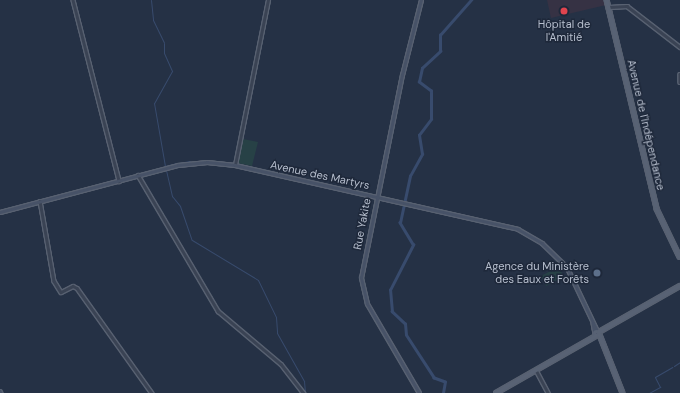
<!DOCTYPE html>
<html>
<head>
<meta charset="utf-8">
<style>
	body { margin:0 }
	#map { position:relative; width:680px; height:393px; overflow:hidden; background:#253145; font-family:"DM Sans",sans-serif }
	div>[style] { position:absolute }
	.medical>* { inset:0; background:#363244 }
	.green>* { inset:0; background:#274146 }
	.stream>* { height:1px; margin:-0.5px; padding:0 0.5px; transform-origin:0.5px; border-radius:0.5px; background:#384b6d }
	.river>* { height:2.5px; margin:-1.25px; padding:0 1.25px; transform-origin:1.25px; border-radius:1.25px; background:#384b6d }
	.roads { filter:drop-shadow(1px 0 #586171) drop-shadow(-1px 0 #586171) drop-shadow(0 1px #586171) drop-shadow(0 -1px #586171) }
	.tertiary>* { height:2.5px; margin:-1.25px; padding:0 1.25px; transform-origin:1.25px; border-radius:1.25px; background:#3a4354 }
	.secondary>* { height:2.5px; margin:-1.25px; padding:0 1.25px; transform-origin:1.25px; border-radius:1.25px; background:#475267 }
	.primary>* { height:3.5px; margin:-1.75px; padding:0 1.75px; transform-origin:1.75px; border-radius:1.75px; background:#586274 }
	.primary>.ring { margin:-1.75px; padding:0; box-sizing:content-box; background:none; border:3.5px solid #586274; border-radius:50% }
	.dots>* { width:11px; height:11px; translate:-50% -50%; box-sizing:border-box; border:2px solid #1e283a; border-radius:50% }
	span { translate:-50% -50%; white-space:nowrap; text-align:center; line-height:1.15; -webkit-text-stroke:3px #1e283a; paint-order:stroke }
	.poi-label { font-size:11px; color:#b7bfce }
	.right { translate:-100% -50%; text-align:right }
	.street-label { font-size:11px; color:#b7bfce }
</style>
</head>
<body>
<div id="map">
	<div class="medical">
		<i style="clip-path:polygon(547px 0,604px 0,606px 5px,551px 18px)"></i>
	</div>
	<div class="green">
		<i style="clip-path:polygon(243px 139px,258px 142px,252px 166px,237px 163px)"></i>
		<i style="clip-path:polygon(558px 267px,564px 276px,546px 286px,541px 276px)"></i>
	</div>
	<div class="stream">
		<i style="left:151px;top:0;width:20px;rotate:84deg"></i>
		<i style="left:153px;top:20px;width:25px;rotate:64deg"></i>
		<i style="left:164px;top:43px;width:10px;rotate:90deg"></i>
		<i style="left:164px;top:53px;width:20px;rotate:66deg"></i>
		<i style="left:172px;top:71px;width:37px;rotate:119deg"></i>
		<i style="left:154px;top:103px;width:64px;rotate:80.1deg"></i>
		<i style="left:165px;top:166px;width:11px;rotate:-15deg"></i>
		<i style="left:179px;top:163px;width:11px;rotate:-10deg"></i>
		<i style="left:166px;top:170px;width:27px;rotate:77deg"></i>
		<i style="left:172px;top:196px;width:13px;rotate:51deg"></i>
		<i style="left:180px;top:206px;width:36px;rotate:71deg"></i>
		<i style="left:192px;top:240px;width:77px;rotate:31.2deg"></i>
		<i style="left:258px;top:280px;width:41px;rotate:64.1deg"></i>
		<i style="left:276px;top:317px;width:16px;rotate:86deg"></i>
		<i style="left:277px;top:333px;width:55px;rotate:60.6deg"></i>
		<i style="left:304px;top:381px;width:11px;rotate:85deg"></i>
		<i style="left:674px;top:366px;width:7px;rotate:-34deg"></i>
		<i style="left:649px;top:393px;width:13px;rotate:-29deg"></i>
		<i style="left:660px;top:387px;width:11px;rotate:-117deg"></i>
		<i style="left:655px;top:377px;width:20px;rotate:-30deg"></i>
	</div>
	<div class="river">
		<i style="left:443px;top:393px;width:11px;rotate:-80deg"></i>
		<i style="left:445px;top:382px;width:12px;rotate:-160deg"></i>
		<i style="left:434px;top:378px;width:51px;rotate:-123.1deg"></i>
		<i style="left:406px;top:335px;width:11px;rotate:-95deg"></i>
		<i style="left:405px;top:324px;width:18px;rotate:-137deg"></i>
		<i style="left:392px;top:312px;width:22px;rotate:-95deg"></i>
		<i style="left:390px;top:290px;width:51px;rotate:-62.9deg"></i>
		<i style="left:413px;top:245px;width:26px;rotate:-121deg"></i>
		<i style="left:400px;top:223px;width:48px;rotate:-78deg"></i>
		<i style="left:410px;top:176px;width:25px;rotate:-61deg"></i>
		<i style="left:422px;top:154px;width:19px;rotate:-99deg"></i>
		<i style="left:419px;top:135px;width:20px;rotate:-53deg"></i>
		<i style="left:431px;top:119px;width:28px;rotate:-90deg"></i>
		<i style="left:431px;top:91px;width:15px;rotate:-143deg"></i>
		<i style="left:419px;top:82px;width:14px;rotate:-78deg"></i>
		<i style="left:422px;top:68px;width:25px;rotate:-43deg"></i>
		<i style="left:440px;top:51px;width:16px;rotate:-90deg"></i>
		<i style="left:440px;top:35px;width:47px;rotate:-48.5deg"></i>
	</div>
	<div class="roads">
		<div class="tertiary">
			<i style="left:73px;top:0;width:187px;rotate:75.7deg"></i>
			<i style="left:609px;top:7px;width:18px;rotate:-3deg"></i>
			<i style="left:627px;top:6px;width:67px;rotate:37.7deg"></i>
			<i style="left:680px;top:74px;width:8px;rotate:90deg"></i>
			<i style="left:235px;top:165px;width:168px;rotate:-78.7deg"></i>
			<i style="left:138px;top:175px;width:158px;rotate:59.5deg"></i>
			<i style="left:218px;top:311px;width:82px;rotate:40.1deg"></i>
			<i style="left:281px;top:364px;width:37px;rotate:52deg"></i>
			<i style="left:40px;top:201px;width:81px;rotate:80.1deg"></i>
			<i style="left:54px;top:281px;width:13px;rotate:58deg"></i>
			<i style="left:61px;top:292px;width:13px;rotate:-27deg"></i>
			<i style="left:73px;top:286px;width:4px;rotate:27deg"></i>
			<i style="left:77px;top:288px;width:129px;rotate:54.5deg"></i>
			<i style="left:536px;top:370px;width:26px;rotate:62deg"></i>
		</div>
		<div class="secondary">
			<i style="left:0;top:212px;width:184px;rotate:-14.8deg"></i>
			<i style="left:178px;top:165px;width:29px;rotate:-6deg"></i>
			<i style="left:207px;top:162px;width:28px;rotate:6deg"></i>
			<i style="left:235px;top:165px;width:290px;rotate:12.7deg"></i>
			<i style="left:518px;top:229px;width:28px;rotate:30deg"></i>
			<i style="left:542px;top:243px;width:35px;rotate:44deg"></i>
			<i style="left:567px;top:267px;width:72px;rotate:64.5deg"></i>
			<i style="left:593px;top:323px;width:10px;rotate:79deg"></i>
			<i style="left:0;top:391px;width:2px;rotate:63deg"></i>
			<i style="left:419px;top:393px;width:103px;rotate:-120.3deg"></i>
			<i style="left:367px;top:304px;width:27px;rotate:-103deg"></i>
			<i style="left:361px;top:278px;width:207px;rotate:-78.6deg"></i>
			<i style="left:402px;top:75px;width:77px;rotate:-75.8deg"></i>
		</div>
		<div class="primary">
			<i style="left:607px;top:0;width:215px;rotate:76.5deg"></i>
			<i style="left:657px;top:209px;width:53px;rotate:64.4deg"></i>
			<i class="ring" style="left:594.5px;top:331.5px;width:1.5px;height:1.5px"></i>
			<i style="left:599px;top:332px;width:93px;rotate:-29.6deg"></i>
			<i style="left:600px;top:335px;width:62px;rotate:68.4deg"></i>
			<i style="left:496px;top:393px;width:115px;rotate:-29.7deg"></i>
		</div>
	</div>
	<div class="dots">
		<i style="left:564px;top:11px;background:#e0444e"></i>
		<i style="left:597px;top:273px;background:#5c6f8a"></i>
	</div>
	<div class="poi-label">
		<span style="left:564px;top:31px">Hôpital de<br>l'Amitié</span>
		<span class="right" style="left:589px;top:273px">Agence du Ministère<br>des Eaux et Forêts</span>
	</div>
	<div class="street-label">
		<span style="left:646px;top:125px;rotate:77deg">Avenue de l'Indépendance</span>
		<span style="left:320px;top:175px;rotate:12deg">Avenue des Martyrs</span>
		<span style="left:362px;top:224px;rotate:-79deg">Rue Yakite</span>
	</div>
</div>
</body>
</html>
